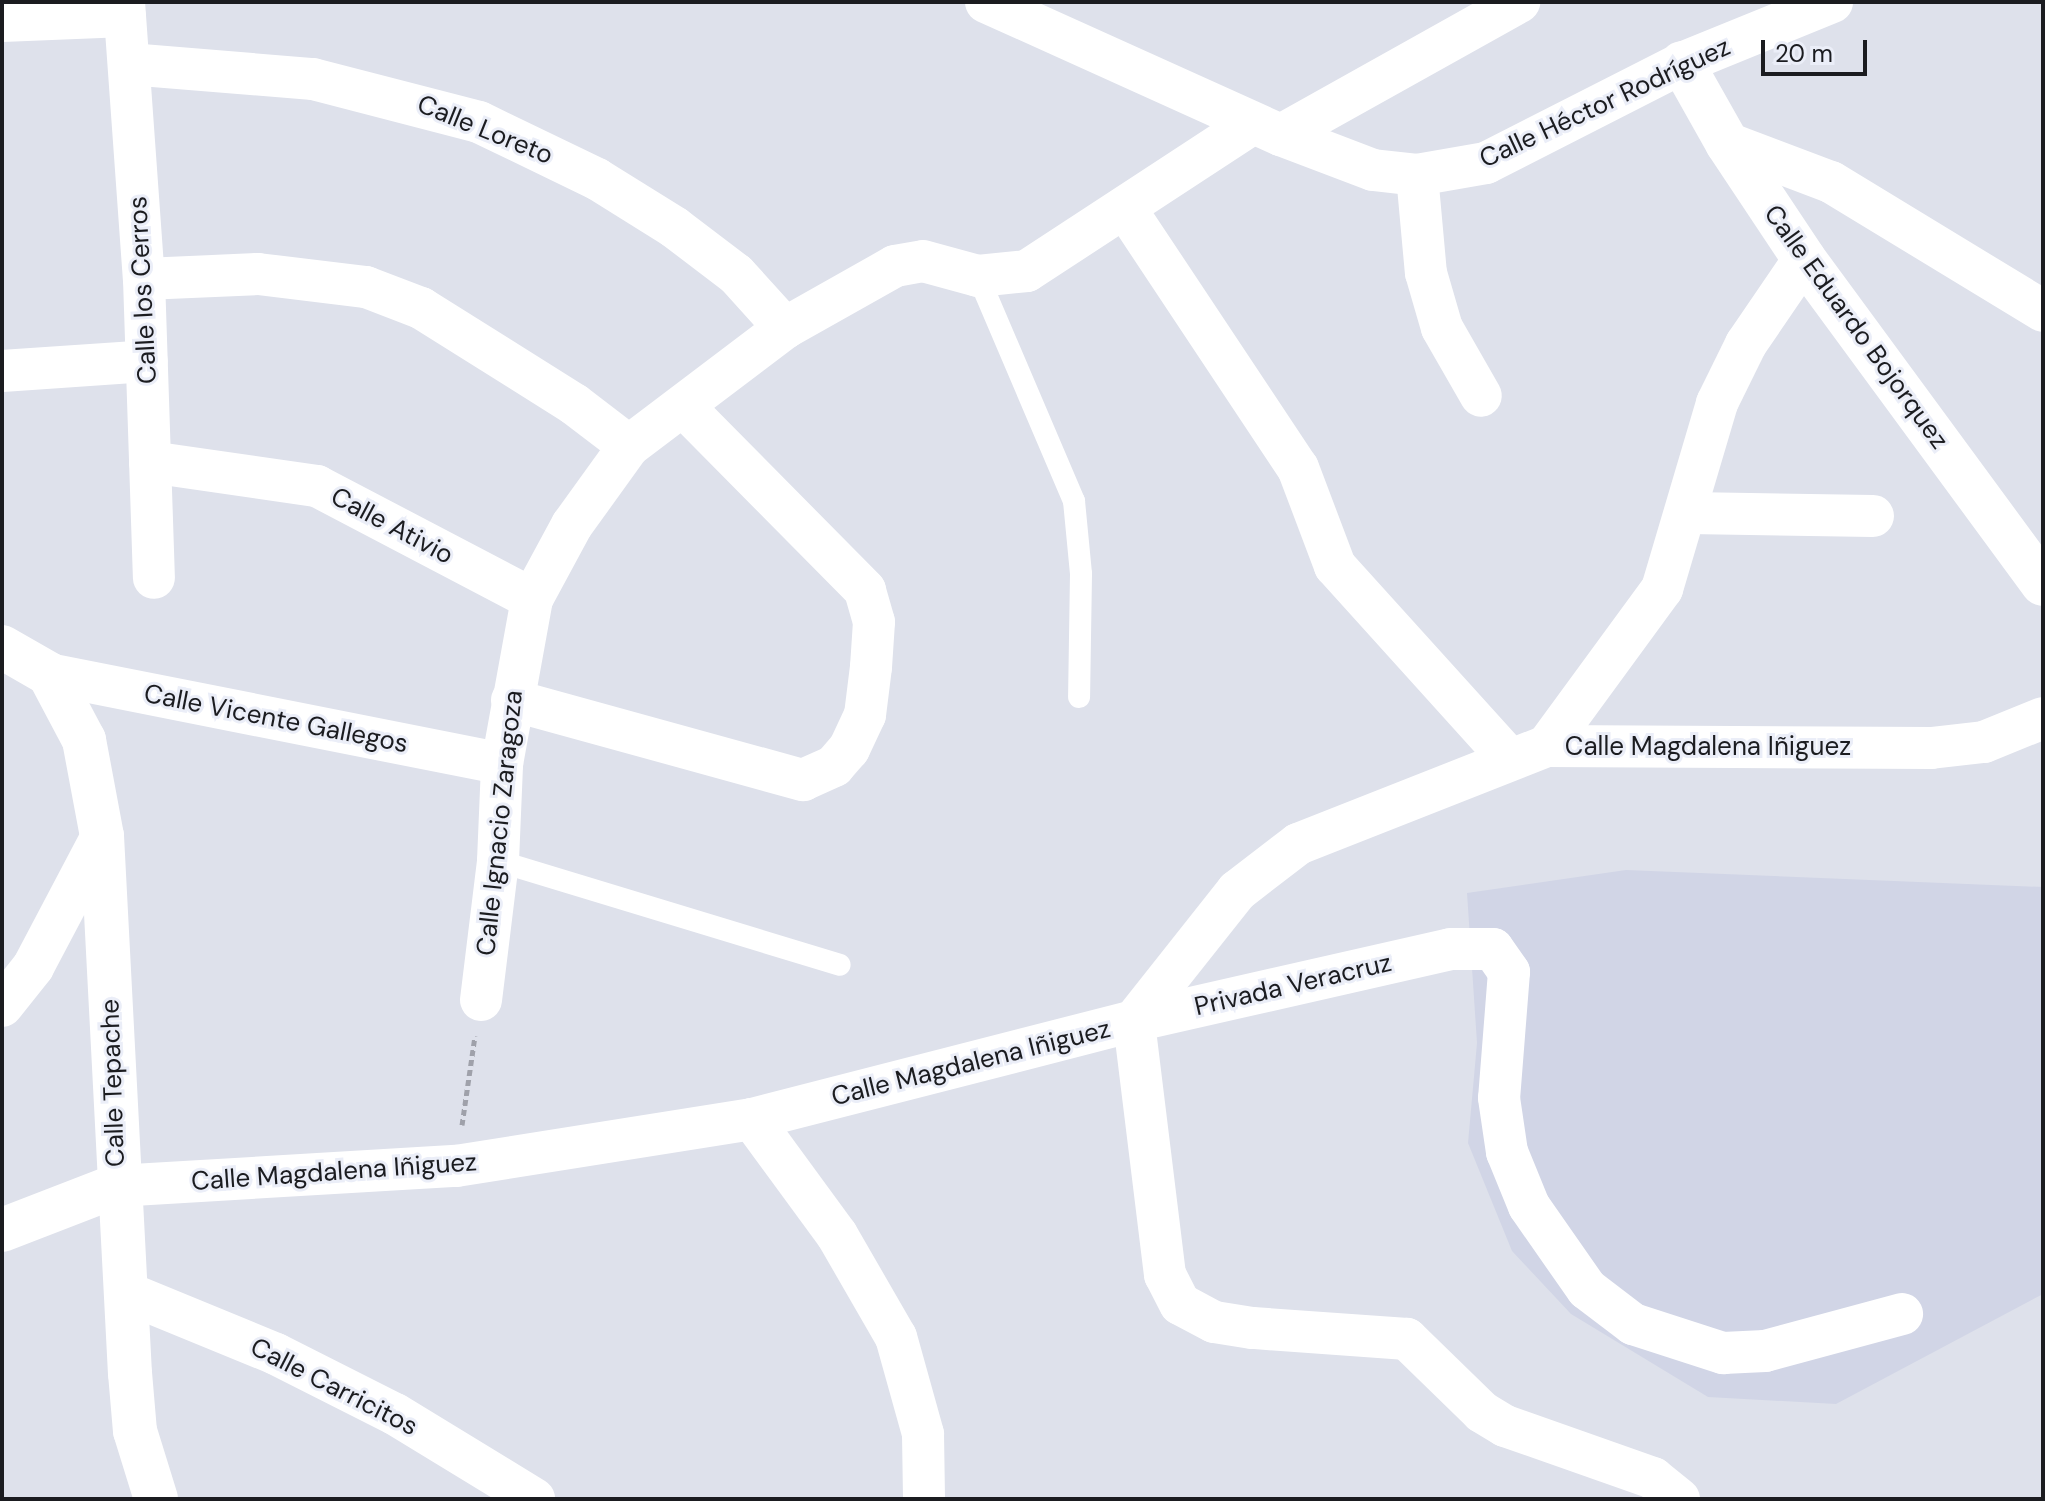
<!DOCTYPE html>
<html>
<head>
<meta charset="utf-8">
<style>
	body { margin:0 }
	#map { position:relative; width:2045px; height:1501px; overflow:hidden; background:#dee1eb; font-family:"DM Sans",sans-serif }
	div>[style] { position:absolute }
	.built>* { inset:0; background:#d1d5e6 }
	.path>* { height:5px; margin-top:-2.5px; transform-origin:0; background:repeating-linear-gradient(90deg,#9fa1aa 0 6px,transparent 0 10px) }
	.lane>* { height:22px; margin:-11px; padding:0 11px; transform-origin:11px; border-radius:11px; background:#fff }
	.street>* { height:42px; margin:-21px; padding:0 21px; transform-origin:21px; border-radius:21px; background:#fff }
	.secondary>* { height:44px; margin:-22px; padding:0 22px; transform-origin:22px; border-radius:22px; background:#fff }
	span { translate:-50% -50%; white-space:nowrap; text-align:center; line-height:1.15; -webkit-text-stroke:6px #ebeef8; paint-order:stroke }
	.street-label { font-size:26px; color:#1b1c20 }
	.frame { position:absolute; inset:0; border:4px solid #1b1c20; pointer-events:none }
	.scale { position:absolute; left:1761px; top:40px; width:106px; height:36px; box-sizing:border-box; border:4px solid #1b1c20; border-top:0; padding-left:10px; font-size:24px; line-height:28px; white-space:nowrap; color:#1b1c20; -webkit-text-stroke:6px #ebeef8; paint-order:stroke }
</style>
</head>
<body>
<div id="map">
	<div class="built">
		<i style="clip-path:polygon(1626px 870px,2043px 887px,2043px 1294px,1836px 1404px,1708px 1397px,1571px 1314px,1512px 1251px,1468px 1143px,1477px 1043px,1467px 893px)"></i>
	</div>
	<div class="path">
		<i style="left:462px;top:1125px;width:90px;rotate:-81.7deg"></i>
	</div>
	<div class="lane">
		<i style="left:978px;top:276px;width:245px;rotate:66.9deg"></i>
		<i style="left:1074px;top:501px;width:73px;rotate:84.5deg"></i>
		<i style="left:1081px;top:574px;width:123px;rotate:90.9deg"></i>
		<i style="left:498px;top:861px;width:357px;rotate:16.9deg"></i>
	</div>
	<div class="street">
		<i style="left:124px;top:2px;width:278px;rotate:85.9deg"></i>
		<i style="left:144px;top:279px;width:299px;rotate:88.1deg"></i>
		<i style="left:986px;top:2px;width:324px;rotate:24.3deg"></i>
		<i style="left:1281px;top:135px;width:98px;rotate:20.8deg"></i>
		<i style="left:1373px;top:170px;width:44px;rotate:6.5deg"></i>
		<i style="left:1417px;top:175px;width:70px;rotate:-9.9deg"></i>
		<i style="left:1486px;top:163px;width:220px;rotate:-27deg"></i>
		<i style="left:1682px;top:63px;width:162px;rotate:-22.1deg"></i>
		<i style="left:2px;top:21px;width:123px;rotate:-2.3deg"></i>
		<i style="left:129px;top:64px;width:185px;rotate:4.7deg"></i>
		<i style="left:313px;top:79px;width:171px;rotate:14.5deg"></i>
		<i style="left:479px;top:122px;width:131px;rotate:25.8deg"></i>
		<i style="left:597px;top:179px;width:91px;rotate:31.9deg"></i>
		<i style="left:674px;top:227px;width:78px;rotate:37.2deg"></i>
		<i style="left:736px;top:274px;width:73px;rotate:47.8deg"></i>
		<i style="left:1281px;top:135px;width:273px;rotate:-29.2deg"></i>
		<i style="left:1727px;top:143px;width:111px;rotate:20.6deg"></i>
		<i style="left:1831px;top:182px;width:248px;rotate:31.3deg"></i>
		<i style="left:1417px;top:175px;width:98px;rotate:84.8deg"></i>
		<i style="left:1426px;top:273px;width:57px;rotate:73.8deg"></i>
		<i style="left:1442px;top:328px;width:78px;rotate:60.2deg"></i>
		<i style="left:1125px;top:208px;width:312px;rotate:56.4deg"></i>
		<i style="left:1298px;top:468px;width:105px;rotate:69.3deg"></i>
		<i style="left:1335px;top:566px;width:261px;rotate:47.9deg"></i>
		<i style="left:144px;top:279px;width:114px;rotate:-2.5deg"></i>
		<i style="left:258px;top:274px;width:109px;rotate:6.9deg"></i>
		<i style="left:366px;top:287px;width:59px;rotate:20.9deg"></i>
		<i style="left:421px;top:308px;width:181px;rotate:32.1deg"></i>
		<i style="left:574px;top:404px;width:69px;rotate:37.4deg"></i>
		<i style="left:2px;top:371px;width:145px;rotate:-3.9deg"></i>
		<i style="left:150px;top:462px;width:169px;rotate:8.2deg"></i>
		<i style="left:317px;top:486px;width:243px;rotate:27.7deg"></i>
		<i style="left:1689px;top:513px;width:184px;rotate:0.9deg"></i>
		<i style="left:49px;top:674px;width:462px;rotate:11.2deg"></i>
		<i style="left:512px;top:700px;width:302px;rotate:15.4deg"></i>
		<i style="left:803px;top:780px;width:34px;rotate:-24deg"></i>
		<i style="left:834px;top:766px;width:23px;rotate:-49deg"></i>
		<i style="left:849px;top:749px;width:38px;rotate:-65deg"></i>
		<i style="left:865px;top:715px;width:48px;rotate:-82.9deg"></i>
		<i style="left:871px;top:667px;width:45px;rotate:-86.2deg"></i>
		<i style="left:874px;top:622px;width:33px;rotate:-106deg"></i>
		<i style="left:865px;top:590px;width:257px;rotate:-134.7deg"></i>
		<i style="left:1547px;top:746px;width:195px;rotate:-53.8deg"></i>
		<i style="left:1662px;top:589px;width:194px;rotate:-73.5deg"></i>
		<i style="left:1717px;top:403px;width:66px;rotate:-63.8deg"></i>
		<i style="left:1746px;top:344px;width:103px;rotate:-55.7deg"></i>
		<i style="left:481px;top:1000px;width:140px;rotate:-83deg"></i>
		<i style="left:498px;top:861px;width:97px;rotate:-87.6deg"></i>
		<i style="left:502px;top:764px;width:168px;rotate:-79.7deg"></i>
		<i style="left:532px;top:599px;width:84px;rotate:-61.6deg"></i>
		<i style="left:572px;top:525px;width:97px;rotate:-54.2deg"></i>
		<i style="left:629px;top:446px;width:196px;rotate:-37.1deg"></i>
		<i style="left:785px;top:328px;width:126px;rotate:-29.4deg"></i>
		<i style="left:895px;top:266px;width:28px;rotate:-10deg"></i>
		<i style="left:923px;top:261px;width:57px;rotate:15.3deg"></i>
		<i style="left:978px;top:276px;width:49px;rotate:-5.8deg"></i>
		<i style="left:1027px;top:271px;width:270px;rotate:-33.2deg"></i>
		<i style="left:2px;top:1006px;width:50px;rotate:-51.5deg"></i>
		<i style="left:33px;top:967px;width:148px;rotate:-62.2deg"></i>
		<i style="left:752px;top:1119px;width:144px;rotate:53.8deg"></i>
		<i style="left:837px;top:1235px;width:118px;rotate:60deg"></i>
		<i style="left:896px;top:1337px;width:101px;rotate:74.4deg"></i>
		<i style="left:923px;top:1434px;width:65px;rotate:89.1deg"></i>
		<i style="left:116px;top:1186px;width:341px;rotate:-3.4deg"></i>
		<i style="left:456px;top:1166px;width:300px;rotate:-9deg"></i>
		<i style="left:752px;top:1119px;width:394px;rotate:-14.4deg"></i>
		<i style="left:1134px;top:1021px;width:166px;rotate:-51.6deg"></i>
		<i style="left:1237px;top:891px;width:77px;rotate:-37.6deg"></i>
		<i style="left:1298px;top:844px;width:268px;rotate:-21.5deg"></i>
		<i style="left:1547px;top:746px;width:384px;rotate:0.3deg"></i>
		<i style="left:1931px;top:748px;width:53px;rotate:-6.5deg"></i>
		<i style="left:1984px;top:742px;width:64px;rotate:-22.1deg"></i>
		<i style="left:125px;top:1292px;width:163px;rotate:22.3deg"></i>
		<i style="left:276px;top:1354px;width:133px;rotate:26.8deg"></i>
		<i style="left:395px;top:1414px;width:163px;rotate:31.4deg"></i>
		<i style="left:1679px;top:1499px;width:33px;rotate:-141deg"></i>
		<i style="left:1653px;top:1478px;width:157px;rotate:-160.6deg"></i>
		<i style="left:1505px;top:1426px;width:27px;rotate:-149deg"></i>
		<i style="left:1482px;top:1412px;width:105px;rotate:-135.8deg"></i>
		<i style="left:1407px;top:1339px;width:155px;rotate:-175.9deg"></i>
		<i style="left:1252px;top:1328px;width:38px;rotate:-171deg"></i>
		<i style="left:1214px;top:1322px;width:38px;rotate:-152deg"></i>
		<i style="left:1180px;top:1304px;width:33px;rotate:-117deg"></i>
		<i style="left:1165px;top:1275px;width:256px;rotate:-97deg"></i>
		<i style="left:1134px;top:1021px;width:325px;rotate:-12.8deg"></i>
		<i style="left:1451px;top:949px;width:42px"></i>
		<i style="left:1493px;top:949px;width:28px;rotate:55deg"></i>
		<i style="left:1509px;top:972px;width:126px;rotate:94.5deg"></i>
		<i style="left:1499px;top:1098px;width:55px;rotate:81.6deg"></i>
		<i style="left:1507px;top:1152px;width:58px;rotate:67.8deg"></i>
		<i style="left:1529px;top:1206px;width:101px;rotate:55.1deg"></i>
		<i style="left:1587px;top:1289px;width:58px;rotate:37.3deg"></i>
		<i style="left:1633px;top:1324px;width:95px;rotate:17.9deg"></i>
		<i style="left:1723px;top:1353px;width:42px;rotate:-2.7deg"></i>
		<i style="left:1765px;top:1351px;width:142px;rotate:-15.1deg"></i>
	</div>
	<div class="secondary">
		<i style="left:1682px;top:63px;width:92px;rotate:60.6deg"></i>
		<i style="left:1727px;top:143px;width:139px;rotate:56.4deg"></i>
		<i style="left:1804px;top:259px;width:403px;rotate:53.7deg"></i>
		<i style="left:2px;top:647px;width:54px;rotate:29.9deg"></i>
		<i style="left:49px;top:674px;width:75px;rotate:62.1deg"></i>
		<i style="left:84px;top:740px;width:98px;rotate:79.4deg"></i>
		<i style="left:102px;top:836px;width:538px;rotate:87.02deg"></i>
		<i style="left:130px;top:1373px;width:58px;rotate:85.1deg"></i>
		<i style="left:135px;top:1431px;width:71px;rotate:72.8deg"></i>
		<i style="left:2px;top:1230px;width:122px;rotate:-21.1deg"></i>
	</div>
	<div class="street-label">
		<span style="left:1605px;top:103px;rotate:-25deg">Calle Héctor Rodríguez</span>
		<span style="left:485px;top:130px;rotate:22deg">Calle Loreto</span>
		<span style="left:143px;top:290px;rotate:-93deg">Calle los Cerros</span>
		<span style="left:1856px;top:327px;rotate:54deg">Calle Eduardo Bojorquez</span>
		<span style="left:392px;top:526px;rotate:28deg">Calle Ativio</span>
		<span style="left:276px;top:719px;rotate:11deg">Calle Vicente Gallegos</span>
		<span style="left:1708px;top:747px">Calle Magdalena Iñiguez</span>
		<span style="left:500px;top:823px;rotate:-84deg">Calle Ignacio Zaragoza</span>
		<span style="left:1293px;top:985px;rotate:-13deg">Privada Veracruz</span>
		<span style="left:971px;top:1063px;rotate:-14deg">Calle Magdalena Iñiguez</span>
		<span style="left:113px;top:1083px;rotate:-92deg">Calle Tepache</span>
		<span style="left:334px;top:1172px;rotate:-4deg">Calle Magdalena Iñiguez</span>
		<span style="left:334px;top:1387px;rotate:27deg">Calle Carricitos</span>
	</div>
	<div class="frame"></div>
	<div class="scale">20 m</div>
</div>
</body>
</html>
